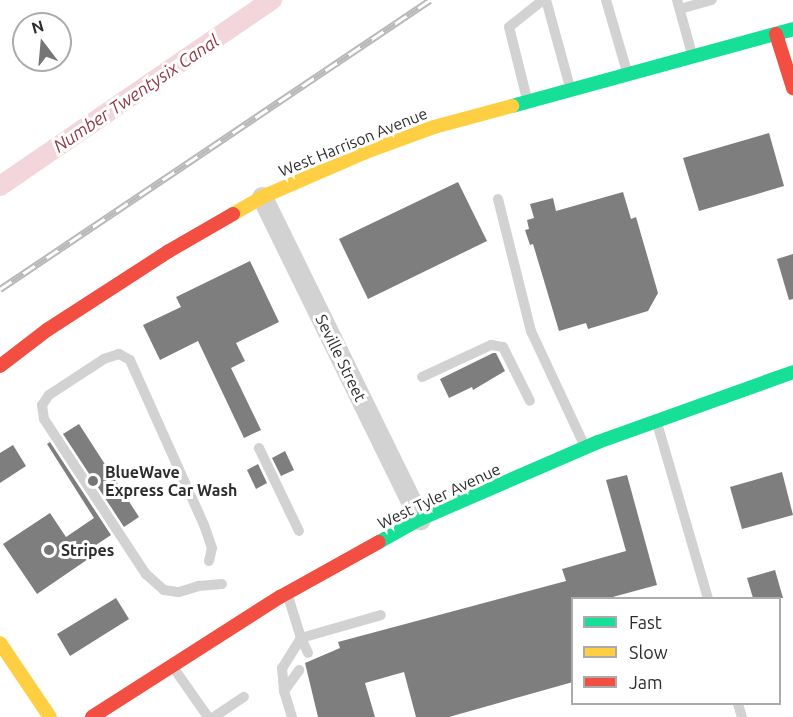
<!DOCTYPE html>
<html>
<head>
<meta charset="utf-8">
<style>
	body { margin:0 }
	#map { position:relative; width:793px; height:717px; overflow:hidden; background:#fff; font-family:Ubuntu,sans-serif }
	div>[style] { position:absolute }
	.canal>* { height:20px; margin:-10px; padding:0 10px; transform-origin:10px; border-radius:10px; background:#f2d6db }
	.building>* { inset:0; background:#7e7e7e }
	.lane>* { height:10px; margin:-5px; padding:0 5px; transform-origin:5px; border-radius:5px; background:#d2d2d2 }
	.street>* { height:21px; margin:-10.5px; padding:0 10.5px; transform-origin:10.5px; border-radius:10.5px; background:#d2d2d2 }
	.fast>* { height:14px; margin:-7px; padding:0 7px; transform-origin:7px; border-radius:7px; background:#16e098 }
	.slow>* { height:14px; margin:-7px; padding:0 7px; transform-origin:7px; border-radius:7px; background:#ffcf43 }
	.jam>* { height:14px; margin:-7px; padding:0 7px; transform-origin:7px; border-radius:7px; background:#f24e42 }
	.rail>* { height:7px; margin-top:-3.5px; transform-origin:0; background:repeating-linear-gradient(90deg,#fff 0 14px,#b9b9b9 0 28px); box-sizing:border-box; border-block:2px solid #b9b9b9 }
	.dots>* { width:16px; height:16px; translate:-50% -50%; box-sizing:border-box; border:3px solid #fff; border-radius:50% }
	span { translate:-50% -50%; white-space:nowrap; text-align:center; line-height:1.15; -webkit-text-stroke:6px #fff; paint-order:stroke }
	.street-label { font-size:16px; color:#2d2d2d }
	.poi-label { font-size:16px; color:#2d2d2d; font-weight:700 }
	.left { translate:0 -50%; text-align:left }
	.water-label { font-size:18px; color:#923947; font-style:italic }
	.legend { position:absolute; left:571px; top:597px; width:210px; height:108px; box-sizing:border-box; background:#fff; border:2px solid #ababab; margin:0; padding:8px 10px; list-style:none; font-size:18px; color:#2d2d2d }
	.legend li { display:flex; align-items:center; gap:12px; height:30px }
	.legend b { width:30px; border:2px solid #ababab }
	.north { position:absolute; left:12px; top:12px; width:60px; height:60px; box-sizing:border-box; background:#fff; border:2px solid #ababab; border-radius:50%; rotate:344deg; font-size:16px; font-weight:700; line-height:24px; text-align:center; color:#2d2d2d }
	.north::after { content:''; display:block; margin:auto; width:21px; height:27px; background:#767676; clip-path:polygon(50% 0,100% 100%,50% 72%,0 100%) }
</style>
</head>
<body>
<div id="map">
	<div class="canal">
		<i style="left:0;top:186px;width:330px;rotate:-34.4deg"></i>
	</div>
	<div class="building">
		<i style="clip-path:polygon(769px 133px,784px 186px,699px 211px,683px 158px)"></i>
		<i style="clip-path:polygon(458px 182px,487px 241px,368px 299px,339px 239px)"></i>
		<i style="clip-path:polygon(623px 192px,631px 219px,636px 217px,658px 293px,648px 311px,588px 329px,586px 323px,559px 331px,533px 244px,530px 245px,525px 230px,529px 229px,527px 220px,534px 218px,530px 204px,553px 198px,556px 211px)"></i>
		<i style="clip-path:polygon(793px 254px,793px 299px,789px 300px,777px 259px)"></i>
		<i style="clip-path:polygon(250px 261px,279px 322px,236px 343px,245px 361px,231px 368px,261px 430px,244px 438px,198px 341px,160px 360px,143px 325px,181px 307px,176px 297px)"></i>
		<i style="clip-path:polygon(493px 353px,496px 353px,505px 371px,473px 390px,472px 387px,449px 398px,440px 379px)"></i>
		<i style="clip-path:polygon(79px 424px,139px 517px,124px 527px,63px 434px)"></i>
		<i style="clip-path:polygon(50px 442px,111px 535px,90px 549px,94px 555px,37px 594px,3px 544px,50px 513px,66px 537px,94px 518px,47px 444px)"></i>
		<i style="clip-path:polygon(13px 445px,26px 466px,0 483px,0 453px)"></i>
		<i style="clip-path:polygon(285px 451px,294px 470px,281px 476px,272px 458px)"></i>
		<i style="clip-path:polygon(258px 464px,267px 483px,256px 489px,247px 470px)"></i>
		<i style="clip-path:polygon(782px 472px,793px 515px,742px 529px,730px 487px)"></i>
		<i style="clip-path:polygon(627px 475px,657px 585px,609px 598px,573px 598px,573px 682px,449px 717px,416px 717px,404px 672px,365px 683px,375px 717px,318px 717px,305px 663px,340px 648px,338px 642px,566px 581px,562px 569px,626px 551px,606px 480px)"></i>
		<i style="clip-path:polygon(775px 570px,783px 598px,753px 598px,747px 578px)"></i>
		<i style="clip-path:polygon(116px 598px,129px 619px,70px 656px,57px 634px)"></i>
	</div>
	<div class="lane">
		<i style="left:546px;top:0;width:90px;rotate:74.6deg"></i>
		<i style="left:606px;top:0;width:75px;rotate:73.7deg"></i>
		<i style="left:677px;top:0;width:56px;rotate:74.5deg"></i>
		<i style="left:680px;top:9px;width:33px;rotate:-16deg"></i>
		<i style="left:527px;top:99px;width:74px;rotate:-104deg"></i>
		<i style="left:509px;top:27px;width:43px;rotate:-38.5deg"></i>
		<i style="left:498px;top:199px;width:136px;rotate:76deg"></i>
		<i style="left:531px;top:331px;width:128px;rotate:65deg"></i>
		<i style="left:422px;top:377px;width:76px;rotate:-24.9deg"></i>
		<i style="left:491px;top:345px;width:12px;rotate:9deg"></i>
		<i style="left:503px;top:347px;width:60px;rotate:63.4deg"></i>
		<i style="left:657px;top:423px;width:182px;rotate:73.8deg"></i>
		<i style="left:259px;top:448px;width:92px;rotate:64.3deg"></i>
		<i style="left:209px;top:561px;width:13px;rotate:-77deg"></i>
		<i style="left:212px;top:548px;width:24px;rotate:-109deg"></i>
		<i style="left:204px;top:525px;width:181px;rotate:-114.2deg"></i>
		<i style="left:130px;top:360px;width:13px;rotate:-151deg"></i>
		<i style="left:119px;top:354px;width:16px;rotate:162deg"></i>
		<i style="left:104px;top:359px;width:66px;rotate:146.8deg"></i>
		<i style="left:49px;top:395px;width:12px;rotate:125deg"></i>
		<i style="left:42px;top:405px;width:14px;rotate:82deg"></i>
		<i style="left:44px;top:419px;width:186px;rotate:56.7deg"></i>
		<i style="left:146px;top:574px;width:24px;rotate:42deg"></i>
		<i style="left:164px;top:590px;width:15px;rotate:8deg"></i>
		<i style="left:179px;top:592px;width:21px;rotate:-17deg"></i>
		<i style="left:199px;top:586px;width:23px;rotate:-5deg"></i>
		<i style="left:288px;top:596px;width:44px;rotate:72.8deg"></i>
		<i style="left:301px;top:638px;width:36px;rotate:122deg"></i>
		<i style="left:282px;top:668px;width:23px;rotate:85deg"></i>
		<i style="left:284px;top:691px;width:27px;rotate:73deg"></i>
		<i style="left:308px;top:653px;width:17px;rotate:-115deg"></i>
		<i style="left:301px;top:638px;width:83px;rotate:-16deg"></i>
		<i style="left:173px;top:667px;width:61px;rotate:55deg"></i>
		<i style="left:284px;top:691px;width:26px;rotate:-54deg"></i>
		<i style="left:738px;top:704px;width:14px;rotate:73deg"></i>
		<i style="left:214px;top:717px;width:36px;rotate:-34deg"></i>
	</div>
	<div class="street">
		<i style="left:262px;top:197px;width:359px;rotate:63.9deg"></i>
	</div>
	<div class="fast">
		<i style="left:512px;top:106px;width:291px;rotate:-15.3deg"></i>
		<i style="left:379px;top:542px;width:47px;rotate:-29.3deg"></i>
		<i style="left:420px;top:519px;width:194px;rotate:-23.4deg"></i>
		<i style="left:598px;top:442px;width:207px;rotate:-19.7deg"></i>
	</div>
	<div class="slow">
		<i style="left:233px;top:214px;width:34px;rotate:-30deg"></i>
		<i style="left:262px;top:197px;width:113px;rotate:-23.4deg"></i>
		<i style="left:366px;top:152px;width:72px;rotate:-20.2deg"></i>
		<i style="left:434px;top:127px;width:81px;rotate:-15.1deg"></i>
		<i style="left:0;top:643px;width:89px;rotate:56deg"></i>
	</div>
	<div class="jam">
		<i style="left:776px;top:34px;width:57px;rotate:72.5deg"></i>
		<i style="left:0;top:366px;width:59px;rotate:-37.5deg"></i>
		<i style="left:47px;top:330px;width:145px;rotate:-32.9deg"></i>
		<i style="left:169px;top:251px;width:74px;rotate:-30deg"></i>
		<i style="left:92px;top:717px;width:223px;rotate:-32.6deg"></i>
		<i style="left:280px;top:597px;width:113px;rotate:-29.1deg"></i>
	</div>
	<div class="rail">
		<i style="left:0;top:289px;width:518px;rotate:-33.9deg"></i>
	</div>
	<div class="dots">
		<i style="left:93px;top:481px;background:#767676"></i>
		<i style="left:49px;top:550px;background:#767676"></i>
	</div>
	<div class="street-label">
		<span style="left:353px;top:142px;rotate:-22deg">West Harrison Avenue</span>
		<span style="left:341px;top:358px;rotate:64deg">Seville Street</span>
		<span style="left:439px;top:496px;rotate:-25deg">West Tyler Avenue</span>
	</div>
	<div class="poi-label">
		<span class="left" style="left:105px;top:481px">BlueWave<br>Express Car Wash</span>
		<span class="left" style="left:61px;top:550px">Stripes</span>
	</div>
	<div class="water-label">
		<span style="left:136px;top:93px;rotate:-34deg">Number Twentysix Canal</span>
	</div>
	<ul class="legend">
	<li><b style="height:8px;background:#16e098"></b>Fast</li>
	<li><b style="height:8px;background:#ffcf43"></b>Slow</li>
	<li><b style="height:8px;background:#f24e42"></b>Jam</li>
	</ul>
	<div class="north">N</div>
</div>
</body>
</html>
